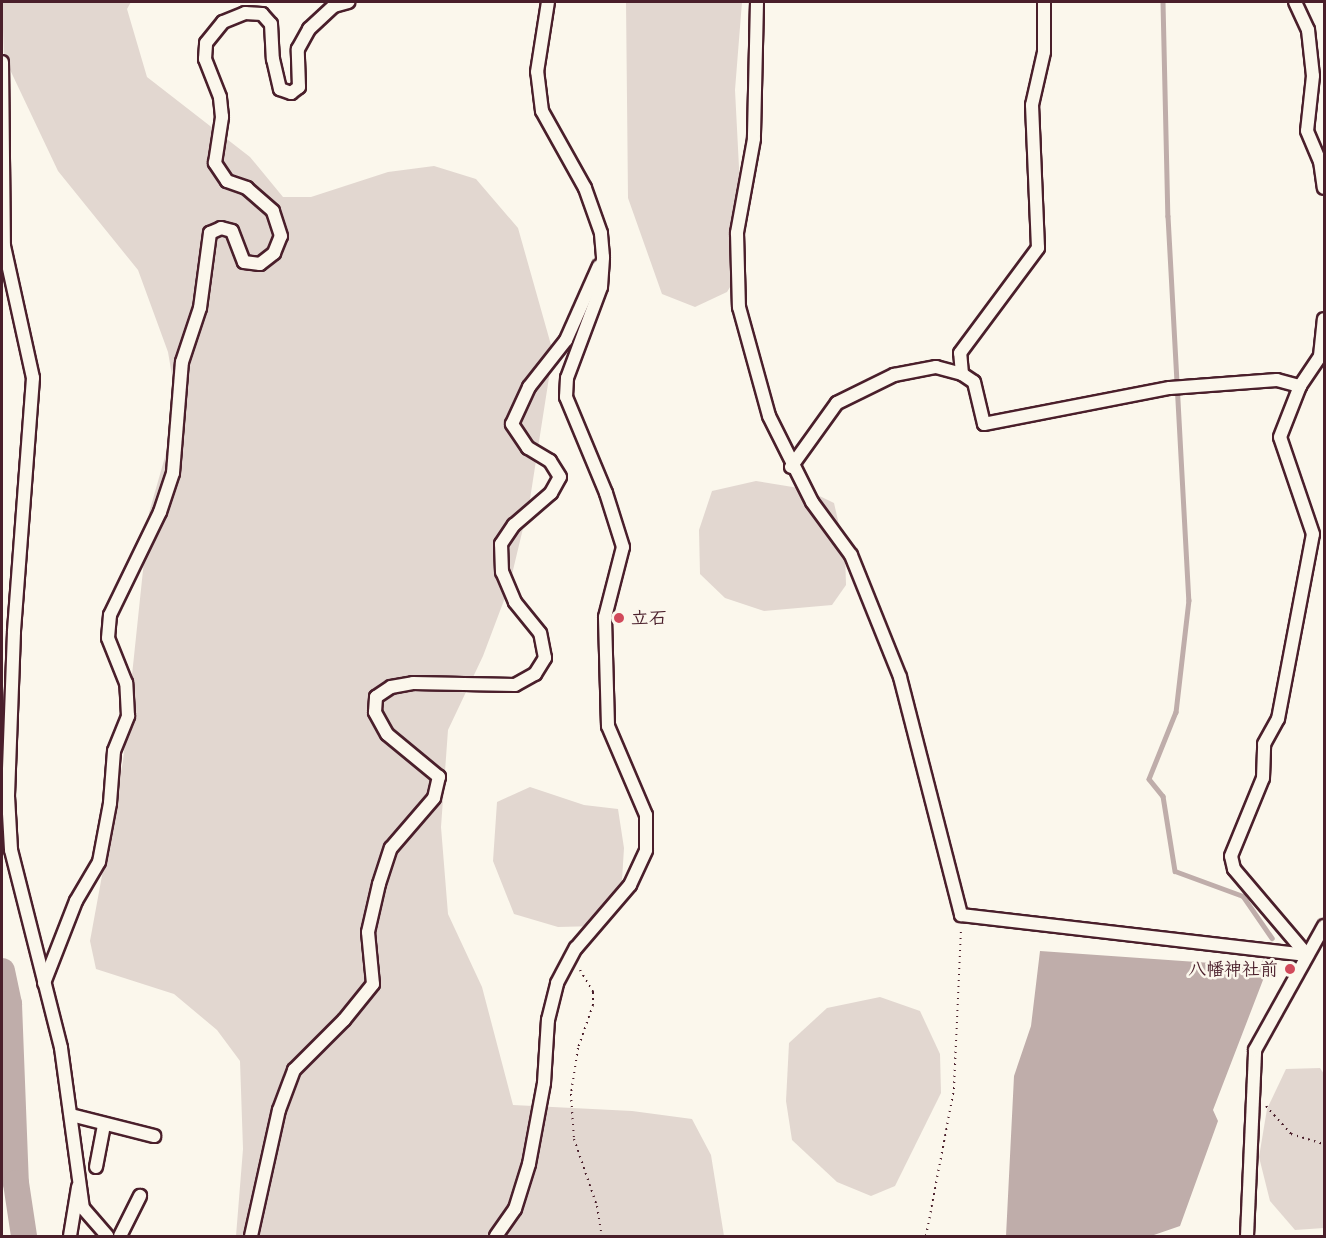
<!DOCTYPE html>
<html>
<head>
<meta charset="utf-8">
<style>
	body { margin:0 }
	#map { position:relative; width:1326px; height:1238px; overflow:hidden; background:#fbf7ec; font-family:Itim,"Klee One",sans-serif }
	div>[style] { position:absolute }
	.green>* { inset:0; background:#e2d7d0 }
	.water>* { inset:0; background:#bfadaa }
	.stream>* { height:4.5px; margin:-2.25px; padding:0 2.25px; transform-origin:2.25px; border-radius:2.25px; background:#bfadaa }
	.river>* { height:26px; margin:-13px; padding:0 13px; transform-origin:13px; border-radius:13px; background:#bfadaa }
	.path>* { height:2px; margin-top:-1px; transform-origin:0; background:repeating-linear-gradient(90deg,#4a1f2b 0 1.5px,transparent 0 6px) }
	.roads { filter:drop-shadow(2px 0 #4a1f2b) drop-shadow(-2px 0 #4a1f2b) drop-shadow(0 2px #4a1f2b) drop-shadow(0 -2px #4a1f2b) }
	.minor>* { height:12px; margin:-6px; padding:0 6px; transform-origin:6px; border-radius:6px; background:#fbf7ec }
	.dots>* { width:16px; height:16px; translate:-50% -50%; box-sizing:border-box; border:3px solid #fbf7ec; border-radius:50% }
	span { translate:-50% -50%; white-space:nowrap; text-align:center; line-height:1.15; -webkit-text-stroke:5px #fbf7ec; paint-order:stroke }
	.poi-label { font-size:18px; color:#4a1f2b; font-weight:700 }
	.left { translate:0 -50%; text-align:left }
	.right { translate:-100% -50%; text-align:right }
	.frame { position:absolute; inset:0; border:3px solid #4a1f2b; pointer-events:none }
</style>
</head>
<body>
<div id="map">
	<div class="green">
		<i style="clip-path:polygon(2px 2px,131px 2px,127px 9px,147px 77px,250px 157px,283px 197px,311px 197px,388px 172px,434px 166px,476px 179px,518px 228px,553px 352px,530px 499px,509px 587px,483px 656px,448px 730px,441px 827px,448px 914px,482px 987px,513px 1105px,632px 1111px,692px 1119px,711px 1155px,724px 1236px,236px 1236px,243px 1149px,240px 1061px,217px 1030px,174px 994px,96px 969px,90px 941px,123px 761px,149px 513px,178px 411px,168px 352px,138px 270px,58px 171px,4px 57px)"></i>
		<i style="clip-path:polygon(626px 2px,742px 2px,735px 90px,744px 264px,727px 292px,695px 307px,662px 294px,628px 198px)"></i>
		<i style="clip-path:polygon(756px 481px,805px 489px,834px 503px,845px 551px,846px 585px,832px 605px,764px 611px,725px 598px,700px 574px,699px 530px,712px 491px)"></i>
		<i style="clip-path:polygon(530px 787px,584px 805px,618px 809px,624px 848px,621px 896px,597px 926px,558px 927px,514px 914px,493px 861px,497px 802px)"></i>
		<i style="clip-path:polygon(880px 997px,920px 1011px,940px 1054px,941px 1093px,895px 1186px,871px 1196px,837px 1182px,792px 1140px,786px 1101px,789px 1043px,827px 1008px)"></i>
		<i style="clip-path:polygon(1320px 1068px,1324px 1074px,1324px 1228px,1295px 1230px,1270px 1201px,1259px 1157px,1267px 1109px,1286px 1069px)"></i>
	</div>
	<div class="water">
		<i style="clip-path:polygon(1040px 951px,1268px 967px,1213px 1110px,1218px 1121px,1180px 1226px,1151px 1236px,1006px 1236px,1014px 1076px,1031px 1026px)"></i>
	</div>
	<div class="stream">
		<i style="left:1163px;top:2px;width:214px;rotate:88.7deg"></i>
		<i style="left:1168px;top:216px;width:385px;rotate:86.9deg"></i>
		<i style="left:1189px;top:600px;width:113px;rotate:96.6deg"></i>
		<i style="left:1176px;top:712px;width:72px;rotate:111.9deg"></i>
		<i style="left:1149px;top:779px;width:22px;rotate:51deg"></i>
		<i style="left:1163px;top:796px;width:76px;rotate:80.9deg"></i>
		<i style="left:1175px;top:871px;width:72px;rotate:20.2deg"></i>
		<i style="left:1243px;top:896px;width:51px;rotate:55.4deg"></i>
		<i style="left:1256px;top:970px;width:13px;rotate:-45deg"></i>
	</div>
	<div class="river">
		<i style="left:2px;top:971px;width:34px;rotate:78deg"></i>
		<i style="left:9px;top:1004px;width:179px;rotate:87.8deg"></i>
		<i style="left:16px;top:1183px;width:54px;rotate:81.4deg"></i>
	</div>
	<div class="path">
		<i style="left:580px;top:970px;width:26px;rotate:59deg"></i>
		<i style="left:593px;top:992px;width:13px;rotate:90deg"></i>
		<i style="left:593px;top:1005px;width:46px;rotate:109.2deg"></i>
		<i style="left:578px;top:1048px;width:47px;rotate:98.7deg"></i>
		<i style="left:571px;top:1094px;width:45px;rotate:86.2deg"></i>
		<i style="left:574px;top:1139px;width:71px;rotate:71.1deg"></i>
		<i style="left:597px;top:1206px;width:30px;rotate:81deg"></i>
		<i style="left:1266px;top:1106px;width:38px;rotate:48deg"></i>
		<i style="left:1291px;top:1134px;width:34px;rotate:17deg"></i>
		<i style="left:926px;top:1236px;width:150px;rotate:-79.2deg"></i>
		<i style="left:954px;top:1089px;width:162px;rotate:-87.5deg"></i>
	</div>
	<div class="roads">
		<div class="minor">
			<i style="left:757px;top:2px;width:137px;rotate:91.3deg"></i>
			<i style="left:754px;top:139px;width:96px;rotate:100.3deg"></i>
			<i style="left:737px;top:233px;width:74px;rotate:88.5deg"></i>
			<i style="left:739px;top:307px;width:113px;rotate:74.6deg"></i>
			<i style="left:769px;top:416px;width:96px;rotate:63.4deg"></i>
			<i style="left:812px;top:502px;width:66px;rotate:53.7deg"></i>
			<i style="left:851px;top:555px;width:131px;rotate:68.1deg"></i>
			<i style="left:900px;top:677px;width:246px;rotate:75.6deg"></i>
			<i style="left:961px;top:915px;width:348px;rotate:6.6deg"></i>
			<i style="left:1295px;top:2px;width:31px;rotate:65deg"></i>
			<i style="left:1308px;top:30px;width:46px;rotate:83.8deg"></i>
			<i style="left:1313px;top:76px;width:55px;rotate:96.2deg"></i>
			<i style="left:1307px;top:131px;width:33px;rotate:67deg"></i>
			<i style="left:1320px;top:161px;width:27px;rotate:82deg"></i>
			<i style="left:2px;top:62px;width:184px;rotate:89.4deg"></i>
			<i style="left:4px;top:246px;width:135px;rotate:77.6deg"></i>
			<i style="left:33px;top:378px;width:255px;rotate:94.3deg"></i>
			<i style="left:14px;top:632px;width:164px;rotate:92.1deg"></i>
			<i style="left:8px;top:796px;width:54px;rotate:86.8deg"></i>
			<i style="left:11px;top:850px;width:204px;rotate:75.8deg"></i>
			<i style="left:61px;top:1048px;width:162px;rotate:82.2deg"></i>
			<i style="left:83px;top:1208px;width:37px;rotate:49deg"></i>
			<i style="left:962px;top:374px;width:21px;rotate:-95deg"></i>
			<i style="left:960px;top:353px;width:131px;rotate:-53.4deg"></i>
			<i style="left:1038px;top:248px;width:143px;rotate:-92.4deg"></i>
			<i style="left:1032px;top:105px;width:54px;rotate:-77.2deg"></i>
			<i style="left:1044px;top:52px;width:50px;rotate:-90deg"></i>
			<i style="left:791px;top:467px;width:79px;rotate:-54.3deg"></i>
			<i style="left:837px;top:403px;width:64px;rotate:-26.2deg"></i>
			<i style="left:894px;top:375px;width:43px;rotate:-10.8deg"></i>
			<i style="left:936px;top:367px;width:27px;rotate:15deg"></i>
			<i style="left:962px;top:374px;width:14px;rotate:34deg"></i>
			<i style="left:974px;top:382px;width:43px;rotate:76.6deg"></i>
			<i style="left:984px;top:424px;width:189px;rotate:-11deg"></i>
			<i style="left:1170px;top:388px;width:107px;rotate:-4.3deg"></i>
			<i style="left:1277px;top:380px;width:24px;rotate:15deg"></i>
			<i style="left:1307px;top:955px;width:113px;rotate:-130.3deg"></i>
			<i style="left:1234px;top:869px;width:13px;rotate:-103deg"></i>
			<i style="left:1231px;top:856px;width:84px;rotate:-67.7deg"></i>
			<i style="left:1263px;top:778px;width:34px;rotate:-88deg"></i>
			<i style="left:1264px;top:744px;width:29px;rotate:-61deg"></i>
			<i style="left:1278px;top:719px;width:188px;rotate:-79.3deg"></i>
			<i style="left:1313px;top:534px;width:102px;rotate:-108.8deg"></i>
			<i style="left:1280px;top:437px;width:55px;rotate:-68.6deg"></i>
			<i style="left:1300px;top:386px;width:36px;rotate:-56deg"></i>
			<i style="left:1320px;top:356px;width:37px;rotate:-84deg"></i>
			<i style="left:44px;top:983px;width:88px;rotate:-68.7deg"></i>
			<i style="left:76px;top:901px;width:45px;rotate:-59.5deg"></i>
			<i style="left:99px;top:862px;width:60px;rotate:-79.4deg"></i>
			<i style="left:110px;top:803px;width:52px;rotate:-85.6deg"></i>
			<i style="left:114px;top:751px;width:38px;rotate:-68deg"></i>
			<i style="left:128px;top:716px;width:33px;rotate:-93deg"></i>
			<i style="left:126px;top:683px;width:48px;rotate:-111.8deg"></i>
			<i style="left:108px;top:638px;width:23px;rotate:-85deg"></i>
			<i style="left:110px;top:615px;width:114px;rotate:-64.1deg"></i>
			<i style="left:160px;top:512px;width:41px;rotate:-71.6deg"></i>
			<i style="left:173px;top:473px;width:111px;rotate:-85.4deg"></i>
			<i style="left:182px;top:362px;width:57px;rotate:-71.6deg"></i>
			<i style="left:200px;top:308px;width:76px;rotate:-82.4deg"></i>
			<i style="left:210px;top:233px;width:12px;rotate:-24deg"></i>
			<i style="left:221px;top:228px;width:11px;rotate:15deg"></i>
			<i style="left:232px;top:231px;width:33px;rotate:69deg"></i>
			<i style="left:244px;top:262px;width:16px;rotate:7deg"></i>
			<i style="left:260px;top:264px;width:18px;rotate:-38deg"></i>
			<i style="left:274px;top:253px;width:18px;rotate:-68deg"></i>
			<i style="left:281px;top:236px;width:26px;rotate:-108deg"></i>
			<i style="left:273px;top:211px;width:35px;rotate:-139deg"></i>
			<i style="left:247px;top:188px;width:21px;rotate:-161deg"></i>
			<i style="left:227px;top:181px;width:22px;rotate:-124deg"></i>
			<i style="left:215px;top:163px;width:47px;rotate:-81.3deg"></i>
			<i style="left:222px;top:117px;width:20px;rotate:-96deg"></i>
			<i style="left:220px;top:97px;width:41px;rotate:-111.5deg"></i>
			<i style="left:205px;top:59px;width:16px;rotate:-86deg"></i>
			<i style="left:206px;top:43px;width:27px;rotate:-51deg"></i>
			<i style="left:223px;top:22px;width:24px;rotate:-22deg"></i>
			<i style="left:245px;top:13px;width:17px;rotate:3deg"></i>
			<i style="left:262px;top:14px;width:13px;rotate:48deg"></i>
			<i style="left:271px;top:24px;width:35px;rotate:87deg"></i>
			<i style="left:273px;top:59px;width:31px;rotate:77deg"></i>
			<i style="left:280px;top:89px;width:12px;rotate:20deg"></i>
			<i style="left:291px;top:93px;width:10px;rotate:-37deg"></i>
			<i style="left:299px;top:87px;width:38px;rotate:-92deg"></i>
			<i style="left:298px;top:49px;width:23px;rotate:-61deg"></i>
			<i style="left:309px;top:29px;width:34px;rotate:-43deg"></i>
			<i style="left:334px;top:6px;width:15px;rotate:-16deg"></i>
			<i style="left:71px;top:1115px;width:86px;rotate:14.2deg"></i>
			<i style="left:96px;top:1167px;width:43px;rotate:-79.2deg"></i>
			<i style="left:70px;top:1236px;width:50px;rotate:-80.7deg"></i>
			<i style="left:120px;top:1236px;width:45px;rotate:-63.4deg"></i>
			<i style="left:251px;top:1236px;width:129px;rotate:-77.5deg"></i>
			<i style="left:279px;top:1110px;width:43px;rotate:-69.4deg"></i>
			<i style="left:294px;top:1070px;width:71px;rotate:-45deg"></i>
			<i style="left:344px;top:1020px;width:46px;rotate:-51.1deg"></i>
			<i style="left:373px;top:984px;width:52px;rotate:-95.5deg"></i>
			<i style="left:368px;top:932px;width:49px;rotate:-77.1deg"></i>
			<i style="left:379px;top:884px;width:38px;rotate:-72deg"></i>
			<i style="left:391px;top:848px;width:66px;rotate:-49.3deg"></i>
			<i style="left:434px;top:798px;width:22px;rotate:-77deg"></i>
			<i style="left:439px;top:777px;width:67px;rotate:-140.4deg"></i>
			<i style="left:387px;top:734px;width:25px;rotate:-119deg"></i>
			<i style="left:375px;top:712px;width:15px;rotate:-86deg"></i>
			<i style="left:376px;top:697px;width:18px;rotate:-34deg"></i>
			<i style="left:391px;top:687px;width:22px;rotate:-10deg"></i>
			<i style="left:413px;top:683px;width:102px;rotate:1.1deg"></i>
			<i style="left:515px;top:685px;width:23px;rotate:-29deg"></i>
			<i style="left:535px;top:674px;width:19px;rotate:-58deg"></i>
			<i style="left:545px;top:658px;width:25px;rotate:-101deg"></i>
			<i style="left:540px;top:633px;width:40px;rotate:-129deg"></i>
			<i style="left:515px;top:602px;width:33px;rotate:-113deg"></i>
			<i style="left:502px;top:572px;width:28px;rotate:-92deg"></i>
			<i style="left:501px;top:544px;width:23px;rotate:-56deg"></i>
			<i style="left:514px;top:525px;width:49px;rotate:-40.9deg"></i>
			<i style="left:551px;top:493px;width:18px;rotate:-61deg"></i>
			<i style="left:560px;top:477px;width:19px;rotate:-122deg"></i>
			<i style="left:550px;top:461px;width:26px;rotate:-149deg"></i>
			<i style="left:528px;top:448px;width:29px;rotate:-124deg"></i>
			<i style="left:512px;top:424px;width:41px;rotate:-65.3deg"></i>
			<i style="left:529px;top:387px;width:60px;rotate:-51.8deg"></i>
			<i style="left:566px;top:340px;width:81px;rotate:-66deg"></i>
			<i style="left:496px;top:1236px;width:33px;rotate:-55deg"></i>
			<i style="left:515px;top:1209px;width:47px;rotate:-72.7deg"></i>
			<i style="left:529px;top:1164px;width:82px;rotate:-79.5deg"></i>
			<i style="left:544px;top:1083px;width:63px;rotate:-86.4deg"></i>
			<i style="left:548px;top:1020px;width:38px;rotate:-76deg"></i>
			<i style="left:557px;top:983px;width:40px;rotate:-62deg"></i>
			<i style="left:576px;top:948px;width:83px;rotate:-49.4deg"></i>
			<i style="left:630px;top:885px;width:38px;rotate:-65deg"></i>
			<i style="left:646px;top:850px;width:35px;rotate:-90deg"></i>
			<i style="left:646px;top:815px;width:97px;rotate:-113.1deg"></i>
			<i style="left:608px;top:726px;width:109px;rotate:-91.6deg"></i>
			<i style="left:605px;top:617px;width:72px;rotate:-75.6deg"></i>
			<i style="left:623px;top:547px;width:57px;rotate:-107.5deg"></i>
			<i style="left:606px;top:493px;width:104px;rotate:-112.6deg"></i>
			<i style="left:566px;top:397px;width:19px;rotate:-87deg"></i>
			<i style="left:567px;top:378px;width:97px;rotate:-69.5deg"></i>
			<i style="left:601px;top:287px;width:30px;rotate:-86deg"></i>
			<i style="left:603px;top:257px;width:24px;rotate:-95deg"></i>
			<i style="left:601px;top:233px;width:48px;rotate:-109.6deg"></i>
			<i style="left:585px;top:188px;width:88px;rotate:-119.2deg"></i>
			<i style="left:542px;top:111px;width:39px;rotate:-97deg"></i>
			<i style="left:537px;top:72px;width:71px;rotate:-81.1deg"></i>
			<i style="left:1247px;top:1236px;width:186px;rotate:-87.5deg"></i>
			<i style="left:1255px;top:1050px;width:142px;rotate:-60.9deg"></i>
		</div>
	</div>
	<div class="dots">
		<i style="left:619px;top:618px;background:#d1495b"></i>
		<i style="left:1290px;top:969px;background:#d1495b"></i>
	</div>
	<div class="poi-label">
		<span class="left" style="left:631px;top:618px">立石</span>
		<span class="right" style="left:1278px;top:969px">八幡神社前</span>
	</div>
	<div class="frame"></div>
</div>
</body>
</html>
